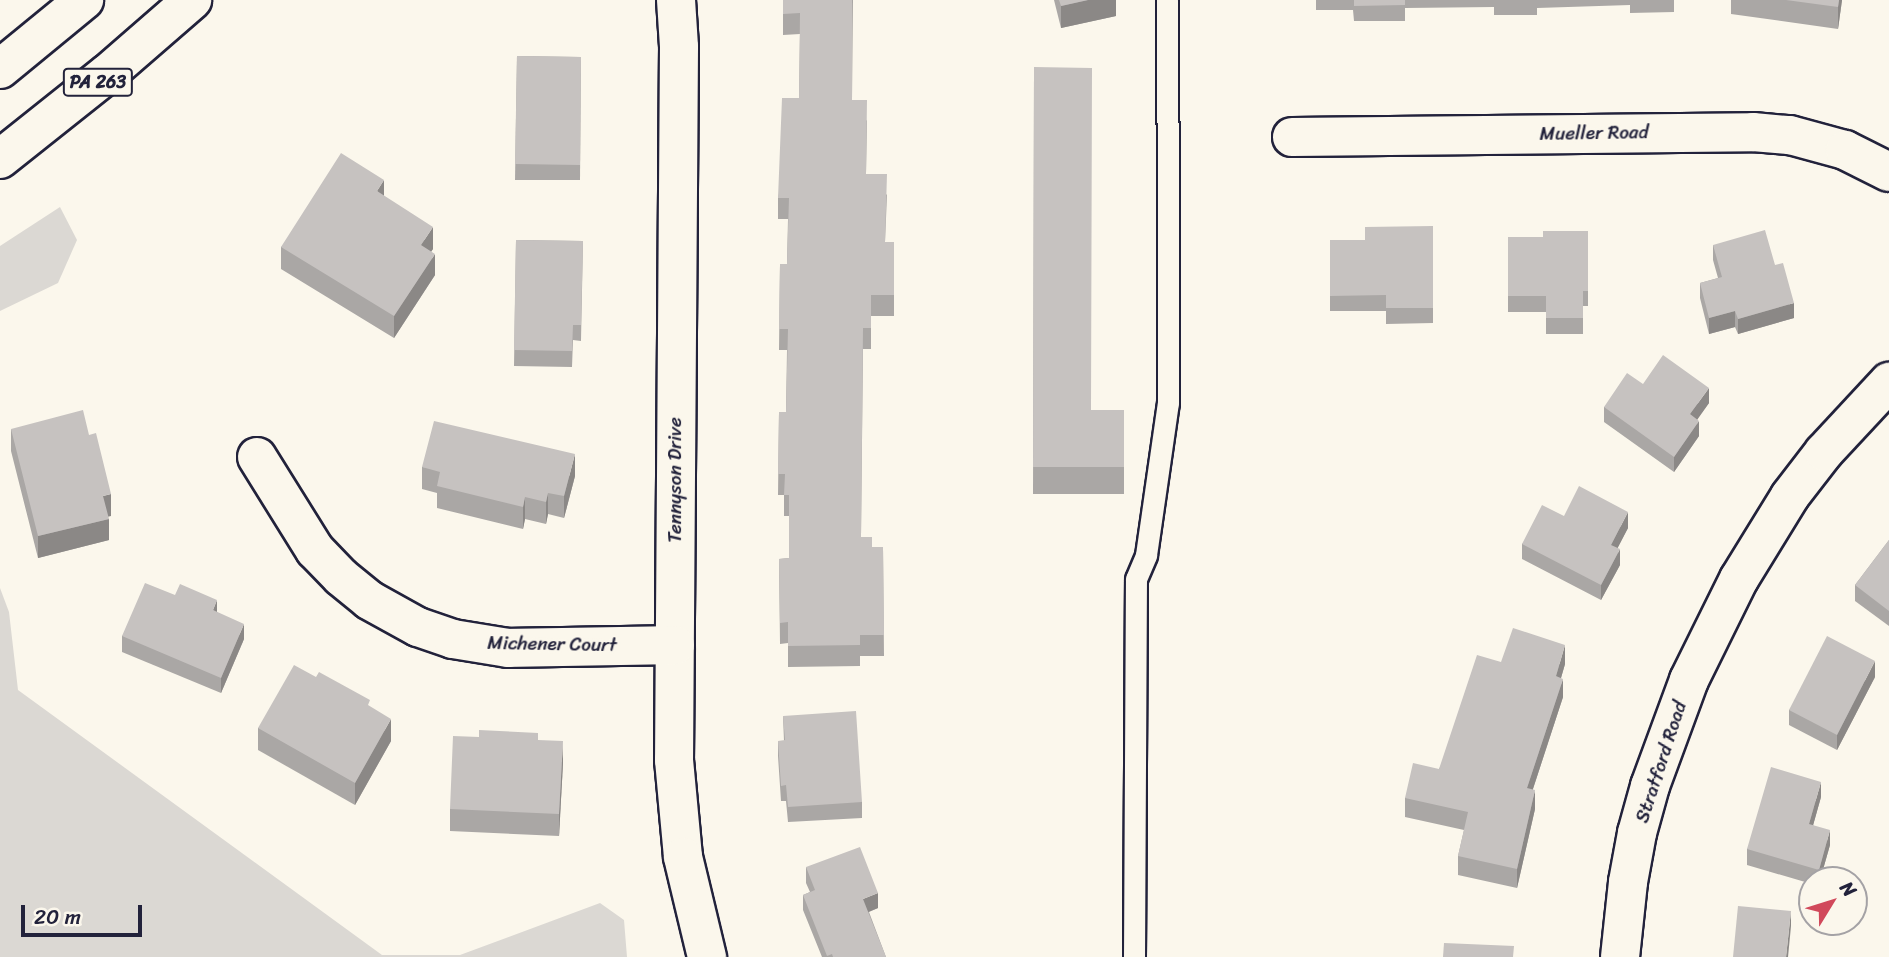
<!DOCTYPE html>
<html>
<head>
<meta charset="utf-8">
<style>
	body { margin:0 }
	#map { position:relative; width:1889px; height:957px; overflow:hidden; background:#fbf7ec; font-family:Sriracha,sans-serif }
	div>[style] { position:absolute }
	.green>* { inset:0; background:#dbd8d3 }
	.roads { filter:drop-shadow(2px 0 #22223b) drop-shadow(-2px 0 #22223b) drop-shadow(0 2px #22223b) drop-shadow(0 -2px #22223b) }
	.lane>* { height:21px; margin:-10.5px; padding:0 10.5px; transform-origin:10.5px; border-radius:10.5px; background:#fbf7ec }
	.street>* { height:38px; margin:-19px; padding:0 19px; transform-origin:19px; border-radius:19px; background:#fbf7ec }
	.highway>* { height:38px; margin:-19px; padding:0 19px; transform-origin:19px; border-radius:19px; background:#fbf7ec }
	.wall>* { inset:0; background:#aaa7a5 }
	.shaded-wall>* { inset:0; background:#8b8886 }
	.building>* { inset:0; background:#c6c2c0 }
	span { translate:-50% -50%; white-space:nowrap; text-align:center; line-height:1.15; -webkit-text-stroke:5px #fbf7ec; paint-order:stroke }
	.shield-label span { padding:2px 5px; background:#fbf7ec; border:2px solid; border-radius:5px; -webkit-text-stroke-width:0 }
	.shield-label { font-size:18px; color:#22223b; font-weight:700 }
	.street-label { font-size:19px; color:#22223b }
	.north { position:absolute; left:1798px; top:866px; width:70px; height:70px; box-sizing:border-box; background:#fbf7ec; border:2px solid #a4a2a5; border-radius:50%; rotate:52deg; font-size:19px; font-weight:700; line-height:28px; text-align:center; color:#22223b }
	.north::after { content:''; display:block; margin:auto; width:24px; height:32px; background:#d1495b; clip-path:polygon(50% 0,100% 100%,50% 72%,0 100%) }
	.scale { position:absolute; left:21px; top:905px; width:121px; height:32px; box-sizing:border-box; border:4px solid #22223b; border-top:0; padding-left:9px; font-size:21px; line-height:24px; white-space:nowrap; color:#22223b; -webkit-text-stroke:5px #fbf7ec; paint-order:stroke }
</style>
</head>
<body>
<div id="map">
	<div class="green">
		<i style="clip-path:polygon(60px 207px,77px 240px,58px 283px,0 311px,0 246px)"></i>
		<i style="clip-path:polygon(0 588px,9px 612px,18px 690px,382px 955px,460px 955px,600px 903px,624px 920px,627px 957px,0 957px)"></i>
	</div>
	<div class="roads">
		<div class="lane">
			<i style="left:1134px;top:957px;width:378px;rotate:-89.7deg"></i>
			<i style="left:1136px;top:579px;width:26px;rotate:-67deg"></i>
			<i style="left:1146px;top:555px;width:154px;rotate:-81.8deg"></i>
			<i style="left:1168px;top:403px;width:403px;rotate:-90.1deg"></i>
		</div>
		<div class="street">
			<i style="left:676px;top:0;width:47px;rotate:86.3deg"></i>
			<i style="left:679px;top:47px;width:713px;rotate:90.4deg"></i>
			<i style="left:674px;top:760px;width:97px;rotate:84.7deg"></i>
			<i style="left:683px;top:857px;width:103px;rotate:76.5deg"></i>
			<i style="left:1292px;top:137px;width:461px;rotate:-0.6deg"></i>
			<i style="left:1753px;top:132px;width:37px;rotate:5deg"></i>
			<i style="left:1790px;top:135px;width:57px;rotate:15.3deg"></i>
			<i style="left:1845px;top:150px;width:49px;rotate:26.6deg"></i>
			<i style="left:257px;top:457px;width:110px;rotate:58.1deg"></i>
			<i style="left:315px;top:550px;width:37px;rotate:46deg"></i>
			<i style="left:341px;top:577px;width:36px;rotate:39deg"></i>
			<i style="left:369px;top:600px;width:56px;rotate:28.9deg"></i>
			<i style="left:418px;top:627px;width:37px;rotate:19deg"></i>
			<i style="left:453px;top:639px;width:56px;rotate:9.3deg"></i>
			<i style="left:508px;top:648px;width:167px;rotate:-1deg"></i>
			<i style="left:1620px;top:957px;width:75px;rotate:-83.9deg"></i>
			<i style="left:1628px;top:882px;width:50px;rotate:-79.6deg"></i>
			<i style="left:1637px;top:833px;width:49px;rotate:-74.5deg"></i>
			<i style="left:1650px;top:786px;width:113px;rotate:-69.8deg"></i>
			<i style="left:1689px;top:680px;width:113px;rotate:-63.7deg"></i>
			<i style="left:1739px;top:579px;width:97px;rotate:-58.4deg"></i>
			<i style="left:1790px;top:496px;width:56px;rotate:-52.3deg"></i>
			<i style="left:1824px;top:452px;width:96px;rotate:-47.1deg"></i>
		</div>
		<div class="highway">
			<i style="left:0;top:69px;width:109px;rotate:-39.4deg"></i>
			<i style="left:0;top:159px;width:137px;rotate:-38.5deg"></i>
			<i style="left:107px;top:74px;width:113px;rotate:-41deg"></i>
		</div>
	</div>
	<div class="wall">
		<i style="clip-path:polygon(783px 0,853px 0,852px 100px,867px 121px,866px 174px,887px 195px,885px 242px,894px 242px,894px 316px,871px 316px,871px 349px,863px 349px,861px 537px,872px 547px,883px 547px,884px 656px,860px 656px,860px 666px,788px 667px,788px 643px,780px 644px,779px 559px,789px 558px,789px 516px,784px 516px,784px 495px,778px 495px,779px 412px,786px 412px,787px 350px,779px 350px,780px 264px,787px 264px,788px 219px,778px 219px,778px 198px,799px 98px,800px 34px,783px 35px)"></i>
		<i style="clip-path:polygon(1054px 0,1116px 0,1116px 16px,1061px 28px)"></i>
		<i style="clip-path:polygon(1316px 0,1674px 0,1674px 12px,1630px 13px,1630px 5px,1537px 8px,1537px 15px,1494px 15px,1494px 7px,1405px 8px,1405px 21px,1354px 21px,1353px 10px,1316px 10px)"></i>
		<i style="clip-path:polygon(1731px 0,1842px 0,1838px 29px,1731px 14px)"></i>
		<i style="clip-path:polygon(517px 56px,581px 57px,580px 180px,515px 180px)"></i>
		<i style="clip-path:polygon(1034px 67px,1091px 410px,1124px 410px,1124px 494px,1033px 494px)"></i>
		<i style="clip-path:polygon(384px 196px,433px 249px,431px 251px,435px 275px,394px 338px,281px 269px,281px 247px)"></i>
		<i style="clip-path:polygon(1433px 226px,1433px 323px,1386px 324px,1386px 311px,1330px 311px,1330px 240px,1365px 240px)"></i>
		<i style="clip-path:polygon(1588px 231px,1588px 306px,1583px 306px,1583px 334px,1546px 334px,1546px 312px,1508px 312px,1508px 237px,1543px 237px)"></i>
		<i style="clip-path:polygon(516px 240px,583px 241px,581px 341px,573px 340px,572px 367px,514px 366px)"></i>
		<i style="clip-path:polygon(1713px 245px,1775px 265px,1794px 318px,1738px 334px,1735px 327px,1709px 334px,1700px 298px,1700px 283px,1718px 278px,1713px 260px)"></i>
		<i style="clip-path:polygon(1709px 403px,1697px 419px,1699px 436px,1674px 472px,1604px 422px,1604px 407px)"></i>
		<i style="clip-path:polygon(11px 429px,111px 516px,108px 516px,109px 540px,38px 558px,11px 451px)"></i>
		<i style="clip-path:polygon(422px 467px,575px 476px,564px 518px,548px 514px,546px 524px,525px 519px,523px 529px,437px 508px,437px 493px,422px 489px)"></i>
		<i style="clip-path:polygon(1564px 516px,1628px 528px,1617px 548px,1620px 565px,1601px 600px,1522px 559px,1522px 544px)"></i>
		<i style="clip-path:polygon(1889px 540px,1889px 626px,1855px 601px,1855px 585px)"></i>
		<i style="clip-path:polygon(175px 595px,217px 612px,244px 639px,221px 693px,122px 652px,122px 636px)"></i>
		<i style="clip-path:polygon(1501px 662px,1565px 664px,1561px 678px,1563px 697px,1533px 789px,1535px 809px,1517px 888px,1458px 875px,1458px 856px,1464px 830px,1405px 817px,1405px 798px,1439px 769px)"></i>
		<i style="clip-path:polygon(1875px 677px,1837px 750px,1789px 725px,1789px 710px)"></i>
		<i style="clip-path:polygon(370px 707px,391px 741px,355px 805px,258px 750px,258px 728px)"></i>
		<i style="clip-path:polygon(783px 716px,862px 802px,862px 818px,788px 822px,786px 801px,781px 801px,778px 756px,778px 741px,784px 741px)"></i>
		<i style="clip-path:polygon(538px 740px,563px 763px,559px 836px,450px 831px,450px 809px)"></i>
		<i style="clip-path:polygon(1821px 797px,1813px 825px,1830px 845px,1820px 880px,1812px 880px,1812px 884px,1747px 865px,1747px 849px)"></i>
		<i style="clip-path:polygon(806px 867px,878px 908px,869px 912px,886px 957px,822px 957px,803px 910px,803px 895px,810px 892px,806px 883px)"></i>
	</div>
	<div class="shaded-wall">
		<i style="clip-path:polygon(1088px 0,1116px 0,1116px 16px,1061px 28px,1061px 6px)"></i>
		<i style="clip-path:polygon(1839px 0,1842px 0,1838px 29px,1838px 7px)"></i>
		<i style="clip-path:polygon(384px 180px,384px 202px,377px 191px)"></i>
		<i style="clip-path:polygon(433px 227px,433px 249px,421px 267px,421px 245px)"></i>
		<i style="clip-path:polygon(435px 254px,435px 275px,394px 338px,394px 316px)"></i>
		<i style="clip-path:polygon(1794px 303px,1794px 318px,1738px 334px,1738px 319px)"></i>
		<i style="clip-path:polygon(1735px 311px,1735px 327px,1709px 334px,1709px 318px)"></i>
		<i style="clip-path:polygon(1709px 388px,1709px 403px,1690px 430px,1690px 414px)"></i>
		<i style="clip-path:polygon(1699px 421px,1699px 436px,1674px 472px,1674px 457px)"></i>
		<i style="clip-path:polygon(575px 454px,575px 476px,564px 518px,564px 496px)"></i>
		<i style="clip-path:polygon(548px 493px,548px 514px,546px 524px,546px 502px)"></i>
		<i style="clip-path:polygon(111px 494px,111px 516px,103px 518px,103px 496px)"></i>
		<i style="clip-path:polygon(525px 497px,525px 519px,523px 529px,523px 507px)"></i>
		<i style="clip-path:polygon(1628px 512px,1628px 528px,1611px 561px,1611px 545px)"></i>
		<i style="clip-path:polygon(109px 519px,109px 540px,38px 558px,38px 536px)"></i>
		<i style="clip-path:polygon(1620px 549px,1620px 565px,1601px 600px,1601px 585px)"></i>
		<i style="clip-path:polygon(217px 600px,217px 616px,213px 610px)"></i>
		<i style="clip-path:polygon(244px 624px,244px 639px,221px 693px,221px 678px)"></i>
		<i style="clip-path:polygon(1565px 645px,1565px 664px,1556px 695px,1556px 676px)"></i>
		<i style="clip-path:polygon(1875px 661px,1875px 677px,1837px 750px,1837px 735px)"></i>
		<i style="clip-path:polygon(1563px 679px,1563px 697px,1527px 807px,1527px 788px)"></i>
		<i style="clip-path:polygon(391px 719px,391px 741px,355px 805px,355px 783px)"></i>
		<i style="clip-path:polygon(563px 741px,563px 763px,559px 836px,559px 814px)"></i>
		<i style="clip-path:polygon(1821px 782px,1821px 797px,1809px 840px,1809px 824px)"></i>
		<i style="clip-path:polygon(1535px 790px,1535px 809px,1517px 888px,1517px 869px)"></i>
		<i style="clip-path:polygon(1830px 830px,1830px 845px,1820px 880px,1819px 880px,1819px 870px)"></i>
		<i style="clip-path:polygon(878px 893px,878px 908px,863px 914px,863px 899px)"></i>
		<i style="clip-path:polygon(1791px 911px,1791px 926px,1788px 957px,1786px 957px)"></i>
	</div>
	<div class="building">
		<i style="clip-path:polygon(783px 0,852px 0,852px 100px,867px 100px,866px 174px,887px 174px,885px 242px,894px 242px,894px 295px,871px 295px,871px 328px,863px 328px,861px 537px,872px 537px,872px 547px,883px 547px,884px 635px,860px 635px,860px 645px,788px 646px,788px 622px,780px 623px,779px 559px,789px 558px,789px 495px,784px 495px,785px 474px,778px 474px,779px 412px,786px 412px,788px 329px,779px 329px,780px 264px,787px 264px,789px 198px,778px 198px,782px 98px,799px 98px,800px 13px,783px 14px)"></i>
		<i style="clip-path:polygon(1059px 0,1088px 0,1061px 6px)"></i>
		<i style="clip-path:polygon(1354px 0,1405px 0,1405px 5px,1354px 6px)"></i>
		<i style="clip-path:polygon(1786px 0,1839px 0,1838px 7px)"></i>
		<i style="clip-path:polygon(517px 56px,581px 57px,580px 165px,515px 164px)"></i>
		<i style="clip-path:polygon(1034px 67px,1092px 68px,1091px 410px,1124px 410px,1124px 467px,1033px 467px)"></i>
		<i style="clip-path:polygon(341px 153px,384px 180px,377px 191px,433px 227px,421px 245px,435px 254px,394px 316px,281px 247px)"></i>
		<i style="clip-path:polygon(1433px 226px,1433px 308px,1386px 308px,1386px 295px,1330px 296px,1330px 240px,1365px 240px,1365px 227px)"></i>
		<i style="clip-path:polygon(1765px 230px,1775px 265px,1783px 263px,1794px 303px,1738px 319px,1735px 311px,1709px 318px,1700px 283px,1722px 277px,1713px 245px)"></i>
		<i style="clip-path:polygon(1543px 231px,1588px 231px,1588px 291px,1583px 291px,1583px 318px,1546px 318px,1546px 296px,1508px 296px,1508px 237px,1543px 237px)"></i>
		<i style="clip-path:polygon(516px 240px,583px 241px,581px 325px,573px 325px,572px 351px,514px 350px)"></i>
		<i style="clip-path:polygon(1663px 355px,1709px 388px,1690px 414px,1699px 421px,1674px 457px,1604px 407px,1627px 373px,1643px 384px)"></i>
		<i style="clip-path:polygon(83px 410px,89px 435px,96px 433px,111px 494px,103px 496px,109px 519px,38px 536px,11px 429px)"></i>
		<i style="clip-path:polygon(434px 421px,575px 454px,564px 496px,548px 493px,546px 502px,525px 497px,523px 507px,437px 486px,440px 472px,422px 467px)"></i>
		<i style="clip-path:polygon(1579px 486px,1628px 512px,1611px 545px,1620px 549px,1601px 585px,1522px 544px,1542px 505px,1564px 516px)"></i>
		<i style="clip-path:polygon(1889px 540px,1889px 611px,1855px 585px)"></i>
		<i style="clip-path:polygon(145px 583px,175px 595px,180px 584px,217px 600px,213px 610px,244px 624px,221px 678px,122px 636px)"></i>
		<i style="clip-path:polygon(1513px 628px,1565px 645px,1556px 676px,1563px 679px,1527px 788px,1535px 790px,1517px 869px,1458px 856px,1468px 812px,1405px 798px,1413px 763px,1439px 769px,1477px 655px,1501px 662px)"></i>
		<i style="clip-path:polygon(1827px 636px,1875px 661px,1837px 735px,1789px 710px)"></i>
		<i style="clip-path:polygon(294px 665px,316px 677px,319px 672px,370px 700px,368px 705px,391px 719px,355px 783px,258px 728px)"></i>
		<i style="clip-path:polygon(856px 711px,862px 802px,788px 807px,786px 785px,781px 786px,778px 741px,785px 740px,783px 716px)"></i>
		<i style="clip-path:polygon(479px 730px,538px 733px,538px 740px,563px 741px,559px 814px,450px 809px,453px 736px,479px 737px)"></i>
		<i style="clip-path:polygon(1771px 767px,1821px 782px,1809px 824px,1830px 830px,1819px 870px,1747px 849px)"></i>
		<i style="clip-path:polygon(860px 847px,878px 893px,863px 899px,886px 957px,833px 957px,832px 954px,827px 956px,803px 895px,815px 890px,806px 867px)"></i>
		<i style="clip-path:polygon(1738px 906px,1791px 911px,1786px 957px,1733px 957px)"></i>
		<i style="clip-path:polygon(1444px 943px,1514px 946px,1513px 957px,1443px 957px)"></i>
	</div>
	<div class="shield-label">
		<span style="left:98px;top:82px">PA 263</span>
	</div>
	<div class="street-label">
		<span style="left:1594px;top:133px;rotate:-1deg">Mueller Road</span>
		<span style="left:675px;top:480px;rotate:-90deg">Tennyson Drive</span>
		<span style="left:552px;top:644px;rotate:1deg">Michener Court</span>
		<span style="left:1661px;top:762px;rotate:-72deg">Stratford Road</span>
	</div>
	<div class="north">N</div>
	<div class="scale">20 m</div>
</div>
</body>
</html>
